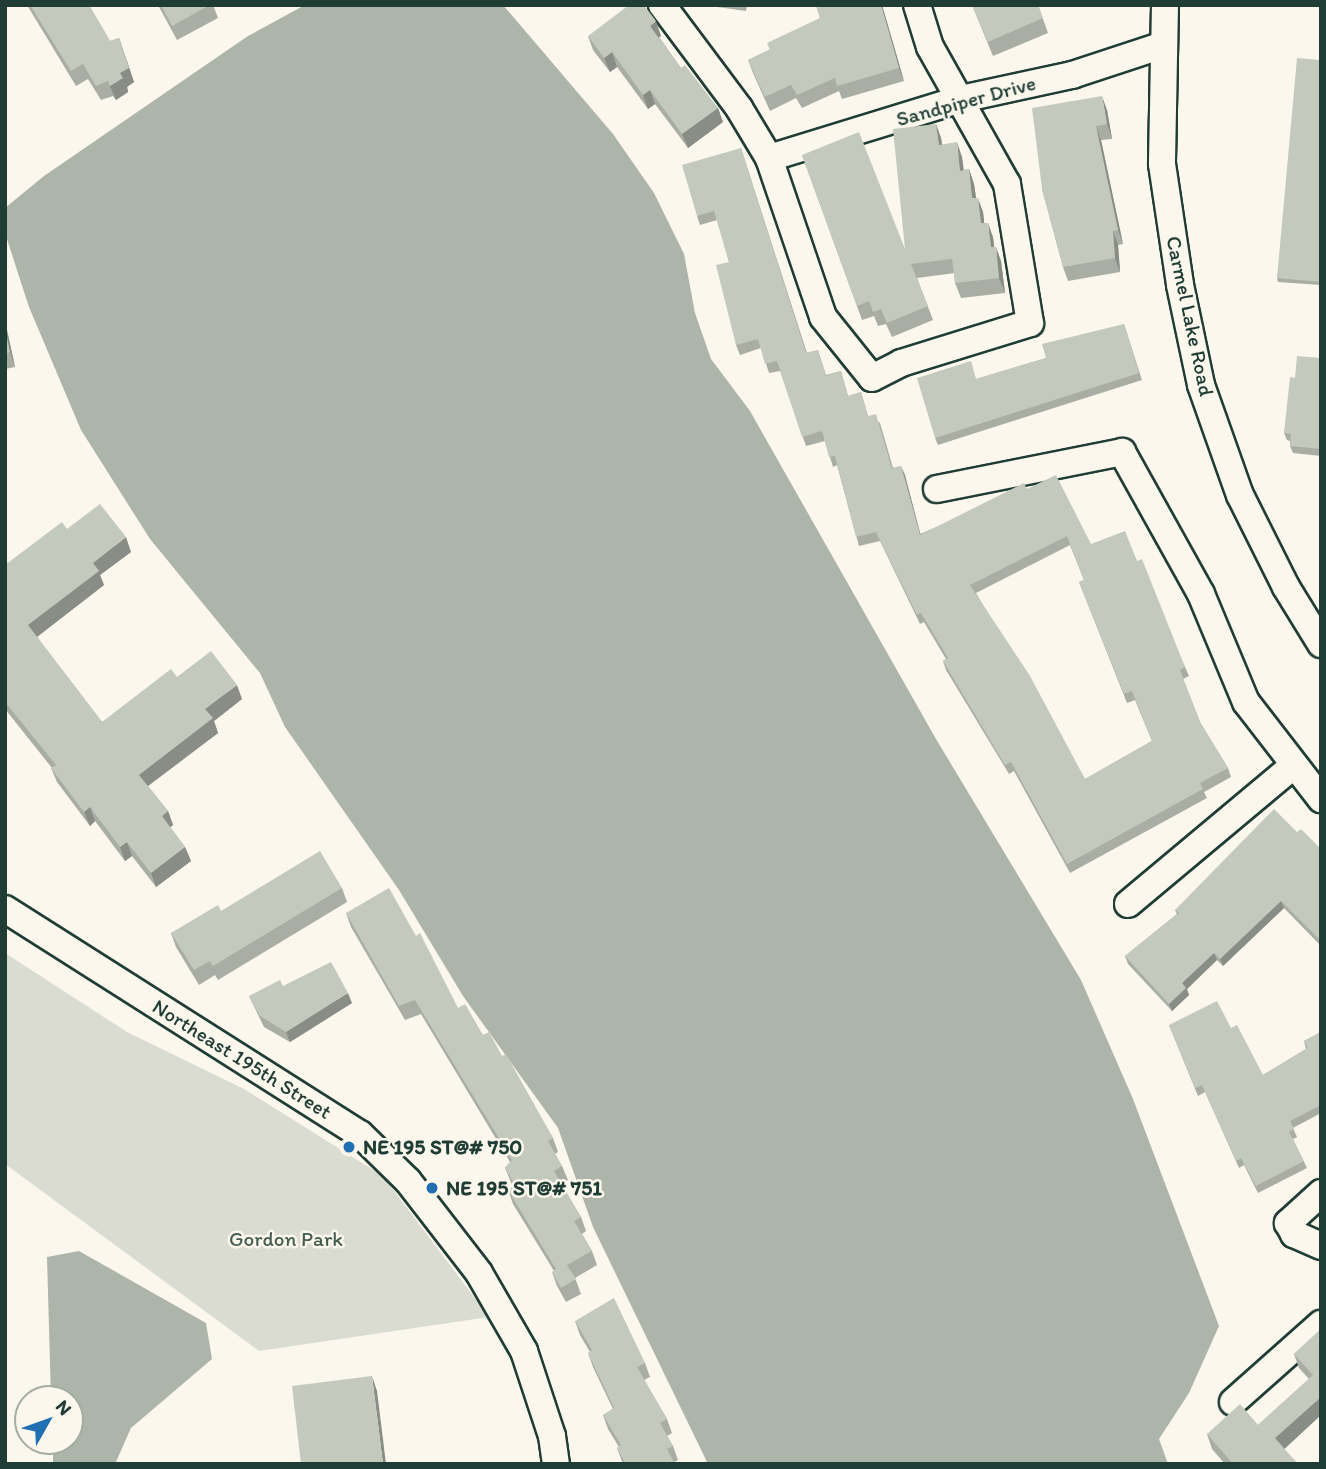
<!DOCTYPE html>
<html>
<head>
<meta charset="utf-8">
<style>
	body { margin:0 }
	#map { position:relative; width:1326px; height:1469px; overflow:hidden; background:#fbf7ec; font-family:Itim,sans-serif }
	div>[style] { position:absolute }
	.green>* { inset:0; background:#dbdcd1 }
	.water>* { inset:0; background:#adb4aa }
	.roads { filter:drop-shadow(2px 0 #1f3d34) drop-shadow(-2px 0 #1f3d34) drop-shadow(0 2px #1f3d34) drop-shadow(0 -2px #1f3d34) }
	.minor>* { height:26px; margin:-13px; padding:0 13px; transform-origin:13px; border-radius:13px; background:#fbf7ec }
	.wall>* { inset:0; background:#a9ada3 }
	.shaded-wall>* { inset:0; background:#898d85 }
	.building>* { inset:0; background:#c4c9be }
	.dots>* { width:19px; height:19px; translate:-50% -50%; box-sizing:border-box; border:4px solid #fbf7ec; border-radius:50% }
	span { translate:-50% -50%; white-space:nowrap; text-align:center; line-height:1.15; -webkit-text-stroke:5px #fbf7ec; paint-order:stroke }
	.street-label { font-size:21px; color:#1f3d34 }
	.poi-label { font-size:21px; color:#1f3d34; font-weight:700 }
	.left { translate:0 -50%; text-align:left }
	.park-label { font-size:21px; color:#455d53 }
	.frame { position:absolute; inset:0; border:7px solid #1f3d34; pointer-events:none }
	.north { position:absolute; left:14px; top:1385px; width:70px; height:70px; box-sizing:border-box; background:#fbf7ec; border:2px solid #a3ada2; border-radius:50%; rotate:50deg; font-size:19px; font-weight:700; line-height:28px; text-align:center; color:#1f3d34 }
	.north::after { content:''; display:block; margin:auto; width:24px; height:32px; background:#1f6fb2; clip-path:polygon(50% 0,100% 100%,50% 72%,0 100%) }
</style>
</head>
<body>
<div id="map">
	<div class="green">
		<i style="clip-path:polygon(5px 953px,127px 1032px,244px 1089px,383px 1176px,489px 1317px,259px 1351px,5px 1164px)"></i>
	</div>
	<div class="water">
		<i style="clip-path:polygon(305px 5px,503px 5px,613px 134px,654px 193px,684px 254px,695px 313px,711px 359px,750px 411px,936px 739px,1081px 980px,1133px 1099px,1219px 1326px,1189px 1393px,1159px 1439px,1168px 1464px,708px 1464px,593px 1227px,558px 1128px,463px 996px,399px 890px,285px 727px,260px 673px,150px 539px,81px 430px,29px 307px,5px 233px,5px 208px,44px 176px,248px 36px)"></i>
		<i style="clip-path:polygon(79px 1251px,206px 1323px,212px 1359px,131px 1428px,115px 1464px,53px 1464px,53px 1441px,70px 1441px,70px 1399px,51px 1399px,47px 1257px)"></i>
	</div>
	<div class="roads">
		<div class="minor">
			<i style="left:662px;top:5px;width:129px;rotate:53.2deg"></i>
			<i style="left:739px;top:108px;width:58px;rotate:59deg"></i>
			<i style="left:769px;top:158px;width:168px;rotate:71.2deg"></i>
			<i style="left:823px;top:317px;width:78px;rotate:51.2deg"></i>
			<i style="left:872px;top:378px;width:33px;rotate:-27deg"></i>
			<i style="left:901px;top:363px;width:135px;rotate:-17.2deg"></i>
			<i style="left:1030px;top:323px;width:141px;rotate:-99.4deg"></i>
			<i style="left:1007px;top:184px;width:157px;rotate:-119.3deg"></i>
			<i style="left:930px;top:47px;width:44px;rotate:-107.2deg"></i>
			<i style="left:1165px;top:5px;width:159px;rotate:91.1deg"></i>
			<i style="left:1162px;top:164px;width:122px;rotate:81.5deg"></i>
			<i style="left:1180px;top:285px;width:102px;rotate:78.1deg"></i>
			<i style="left:1201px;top:385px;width:117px;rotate:70.5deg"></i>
			<i style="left:1240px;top:495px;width:103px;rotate:63.4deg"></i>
			<i style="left:1286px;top:587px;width:67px;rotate:58.4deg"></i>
			<i style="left:769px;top:158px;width:201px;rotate:-17.1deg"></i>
			<i style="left:961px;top:99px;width:114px;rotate:-12.2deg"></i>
			<i style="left:1072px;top:75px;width:96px;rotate:-18.2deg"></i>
			<i style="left:937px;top:489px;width:189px;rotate:-11.3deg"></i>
			<i style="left:1122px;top:452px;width:162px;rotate:60.9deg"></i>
			<i style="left:1201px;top:594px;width:117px;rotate:67.4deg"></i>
			<i style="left:1246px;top:702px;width:123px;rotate:52.3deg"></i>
			<i style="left:1128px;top:904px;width:215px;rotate:-39.9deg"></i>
			<i style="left:5px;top:909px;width:420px;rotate:32.4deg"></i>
			<i style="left:360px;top:1134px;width:67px;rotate:44.4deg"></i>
			<i style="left:408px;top:1181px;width:116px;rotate:52.3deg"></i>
			<i style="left:479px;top:1273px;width:90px;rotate:60deg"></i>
			<i style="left:524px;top:1351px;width:89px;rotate:71.8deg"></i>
			<i style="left:552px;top:1436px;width:28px;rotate:82deg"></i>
			<i style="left:1321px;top:1193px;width:45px;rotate:137.7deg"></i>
			<i style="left:1288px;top:1223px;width:13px;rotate:61deg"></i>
			<i style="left:1294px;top:1234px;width:30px;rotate:24deg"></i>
			<i style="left:1233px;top:1402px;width:118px;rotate:-41.6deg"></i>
		</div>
	</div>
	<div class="wall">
		<i style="clip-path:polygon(27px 5px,89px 5px,110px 41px,119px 38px,134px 82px,127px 87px,128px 92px,116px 100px,113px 96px,101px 100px,88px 79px,76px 86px)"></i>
		<i style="clip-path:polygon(158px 5px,213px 5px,218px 18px,177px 40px)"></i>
		<i style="clip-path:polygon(703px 5px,747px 5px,746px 11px)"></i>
		<i style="clip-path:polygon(816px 5px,882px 5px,904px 81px,842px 99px,839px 91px,802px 108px,796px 98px,770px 111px,753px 73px,748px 60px,769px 50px,820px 18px)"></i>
		<i style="clip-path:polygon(972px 5px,1038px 5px,1048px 33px,993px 56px)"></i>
		<i style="clip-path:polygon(588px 36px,661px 36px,659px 37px,681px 68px,718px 108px,723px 122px,688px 148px,655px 104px,648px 109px,617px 67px,610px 72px,593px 50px)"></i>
		<i style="clip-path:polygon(1321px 60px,1321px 285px,1278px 282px,1277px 278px)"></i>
		<i style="clip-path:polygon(1107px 110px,1112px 139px,1101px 140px,1123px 244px,1118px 245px,1120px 272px,1068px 281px,1063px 267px,1042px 189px)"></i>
		<i style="clip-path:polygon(936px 124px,941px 138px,942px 144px,962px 157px,964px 170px,969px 169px,974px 184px,976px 198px,983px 212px,984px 223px,993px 237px,994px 247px,1001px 261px,1005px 293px,961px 298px,955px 283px,954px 273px,917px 278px,933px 320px,892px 337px,886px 324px,878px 326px,874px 316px,862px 320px,802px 155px,905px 249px)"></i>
		<i style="clip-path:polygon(evenodd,741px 148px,807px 353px,818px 350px,826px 375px,841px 371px,848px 396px,861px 392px,868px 416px,880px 423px,893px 468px,901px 466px,920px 534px,1027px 489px,1091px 544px,1137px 561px,1185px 667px,1189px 676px,1183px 679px,1200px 722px,1228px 768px,1231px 777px,1204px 792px,1207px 798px,1070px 873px,1014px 771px,1009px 774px,946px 670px,943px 661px,946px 659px,924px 622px,920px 624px,880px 541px,859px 546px,837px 465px,833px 467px,825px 441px,806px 446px,780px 371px,769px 373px,761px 348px,740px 355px,736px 345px,729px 262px,717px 220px,700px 225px,697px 216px,741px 148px,1070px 545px,1084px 580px,1079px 582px,1127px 703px,1135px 700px,1152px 741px,1085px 779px,976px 593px,1070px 545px)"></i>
		<i style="clip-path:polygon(5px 321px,15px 367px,5px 369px)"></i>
		<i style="clip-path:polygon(1124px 324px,1142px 380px,938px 445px,935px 438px,976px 379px,1046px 358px)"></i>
		<i style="clip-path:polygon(1321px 358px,1321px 456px,1293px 453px,1290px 446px,1290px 441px,1287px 440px,1284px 433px,1295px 378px)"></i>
		<i style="clip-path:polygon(67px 529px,131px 552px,100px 575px,104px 585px,37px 637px,102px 722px,177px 677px,242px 699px,214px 721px,218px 733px,148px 786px,168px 811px,173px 825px,170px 827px,185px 847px,191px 861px,156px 887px,132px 856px,125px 861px,95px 821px,90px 826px,57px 782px,51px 768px,52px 768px,5px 709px,5px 565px)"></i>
		<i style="clip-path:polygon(1297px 832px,1321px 849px,1321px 946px,1284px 908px,1223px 966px,1217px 960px,1187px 989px,1189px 995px,1172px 1011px,1128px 964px,1125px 956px,1177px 914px,1175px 910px)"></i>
		<i style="clip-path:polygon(342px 888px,347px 902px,218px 980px,215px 975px,199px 985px,176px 947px,171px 933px,221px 911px)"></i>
		<i style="clip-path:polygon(346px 913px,458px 1008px,502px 1056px,553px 1138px,558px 1152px,555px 1154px,562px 1166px,568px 1180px,561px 1184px,581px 1217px,586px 1231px,582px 1234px,592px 1251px,597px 1265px,575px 1278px,581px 1294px,566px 1302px,557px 1286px,552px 1272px,554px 1271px,513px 1204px,508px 1190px,513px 1187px,505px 1168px,510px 1162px,421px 1014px,405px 1020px,351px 927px)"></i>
		<i style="clip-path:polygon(283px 986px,352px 1003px,290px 1042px,264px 1027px,249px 996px)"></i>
		<i style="clip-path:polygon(1169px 1025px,1231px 1028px,1263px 1075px,1306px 1049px,1304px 1041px,1321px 1032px,1321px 1113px,1293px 1128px,1297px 1137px,1293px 1139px,1307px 1168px,1258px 1193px,1244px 1165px,1239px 1168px,1205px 1092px,1198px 1096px)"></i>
		<i style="clip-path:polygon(575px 1321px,645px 1363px,650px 1377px,644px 1380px,667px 1419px,672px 1433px,667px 1436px,673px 1446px,678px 1460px,674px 1462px,675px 1464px,623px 1464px,617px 1448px,619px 1447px,608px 1429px,603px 1415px,613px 1409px,593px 1367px,588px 1353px,590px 1352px,580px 1335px)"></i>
		<i style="clip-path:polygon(1321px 1329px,1321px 1415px,1284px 1449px,1298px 1464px,1225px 1464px,1212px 1449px,1207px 1434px,1258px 1425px,1309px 1379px,1299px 1368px,1294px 1354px)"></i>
	</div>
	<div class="shaded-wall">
		<i style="clip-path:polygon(881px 5px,882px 5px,904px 81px,899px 68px)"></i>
		<i style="clip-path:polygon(656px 21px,661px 36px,655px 40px,650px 26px)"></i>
		<i style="clip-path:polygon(119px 38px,134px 82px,127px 87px,128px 92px,116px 100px,110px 86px,120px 73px)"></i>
		<i style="clip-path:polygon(612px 52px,617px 67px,610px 72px,604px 58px)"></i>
		<i style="clip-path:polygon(650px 90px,655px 104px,648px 109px,643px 95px)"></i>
		<i style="clip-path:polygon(1102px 96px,1107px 110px,1112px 139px,1107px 124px)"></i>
		<i style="clip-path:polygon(718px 108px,723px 122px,688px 148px,682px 134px)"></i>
		<i style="clip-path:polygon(936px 124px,941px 138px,944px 159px,939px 145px)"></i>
		<i style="clip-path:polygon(1096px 126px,1101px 140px,1123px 244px,1118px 230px)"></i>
		<i style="clip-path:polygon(957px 142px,962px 157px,965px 185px,960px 171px)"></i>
		<i style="clip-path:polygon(969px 169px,974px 184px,978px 212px,972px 198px)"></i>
		<i style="clip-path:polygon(978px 198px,983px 212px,986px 238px,981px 223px)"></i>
		<i style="clip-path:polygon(988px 223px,993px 237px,996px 261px,991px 247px)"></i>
		<i style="clip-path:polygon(1113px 231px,1118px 245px,1120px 272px,1115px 258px)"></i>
		<i style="clip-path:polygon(996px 247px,1001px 261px,1005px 293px,999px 278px)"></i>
		<i style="clip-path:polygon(5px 321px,15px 367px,10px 352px,5px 330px)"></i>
		<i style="clip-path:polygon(901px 466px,905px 475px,923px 544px,920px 535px)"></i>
		<i style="clip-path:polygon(126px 537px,131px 552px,100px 575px,104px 585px,33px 640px,28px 625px,93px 563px)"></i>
		<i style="clip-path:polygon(237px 685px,242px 699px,214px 721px,218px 733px,144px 789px,139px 775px,205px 709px)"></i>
		<i style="clip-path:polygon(90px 807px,95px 821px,90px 826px,84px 812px)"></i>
		<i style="clip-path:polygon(168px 811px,173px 825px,167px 830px,162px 816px)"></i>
		<i style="clip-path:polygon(127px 842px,132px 856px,125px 861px,120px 847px)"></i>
		<i style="clip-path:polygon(185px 847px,191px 861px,156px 887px,151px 873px)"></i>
		<i style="clip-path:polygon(1281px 901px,1284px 908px,1223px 966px,1220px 959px)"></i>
		<i style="clip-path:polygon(1214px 953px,1217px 960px,1187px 989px,1189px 995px,1172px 1011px,1169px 1004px,1182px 983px)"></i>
		<i style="clip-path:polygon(348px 993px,352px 1003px,290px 1042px,286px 1032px)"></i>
		<i style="clip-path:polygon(372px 1376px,377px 1391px,386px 1464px,383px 1464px)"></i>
		<i style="clip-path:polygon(1321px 1397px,1321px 1415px,1280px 1453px,1275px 1438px)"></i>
	</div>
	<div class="building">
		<i style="clip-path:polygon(30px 5px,89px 5px,110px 41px,119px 38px,129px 68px,120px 73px,123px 78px,110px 86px,108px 81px,96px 86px,83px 64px,71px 71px)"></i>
		<i style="clip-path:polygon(161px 5px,210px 5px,172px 26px)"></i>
		<i style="clip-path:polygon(629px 5px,644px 5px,656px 21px,650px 26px,681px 68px,685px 65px,718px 108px,682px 134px,650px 90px,643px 95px,612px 52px,604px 58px,588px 36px)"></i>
		<i style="clip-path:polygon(816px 5px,881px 5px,899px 68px,837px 86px,835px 78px,797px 95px,791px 85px,765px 97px,748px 60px,770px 50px,767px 43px,820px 18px)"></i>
		<i style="clip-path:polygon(972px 5px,1038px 5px,1043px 18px,988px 42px)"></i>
		<i style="clip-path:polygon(1297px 58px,1321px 60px,1321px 282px,1277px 278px)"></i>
		<i style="clip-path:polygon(1102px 96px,1107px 124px,1096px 126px,1118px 230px,1113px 231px,1115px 258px,1063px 267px,1042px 189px,1032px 108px)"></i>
		<i style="clip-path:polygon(936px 124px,939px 145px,957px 142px,960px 171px,969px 169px,972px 198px,978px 198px,981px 223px,988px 223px,991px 247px,996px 247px,999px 278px,955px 283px,952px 259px,911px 264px,928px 306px,887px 323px,881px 309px,873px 312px,869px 301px,857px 306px,802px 155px,859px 132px,905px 249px,893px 129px)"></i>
		<i style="clip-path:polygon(evenodd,741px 148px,806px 353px,818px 350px,826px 376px,841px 371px,848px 396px,861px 392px,868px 416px,876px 414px,892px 469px,901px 466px,920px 535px,1024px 483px,1027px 489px,1056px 475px,1091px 544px,1125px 531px,1137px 561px,1142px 559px,1185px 667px,1180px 670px,1200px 722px,1228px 768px,1200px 783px,1203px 789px,1067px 864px,1011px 762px,1005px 765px,943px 661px,948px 658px,921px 613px,917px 615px,876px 532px,856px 537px,835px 456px,829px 457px,822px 431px,802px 437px,777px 361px,765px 364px,758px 339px,736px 345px,716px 265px,729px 262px,714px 211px,697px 216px,682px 165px,741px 148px,1067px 536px,1084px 580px,1079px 582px,1124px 694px,1132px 691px,1152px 741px,1085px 779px,1030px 676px,970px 585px,1067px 536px)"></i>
		<i style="clip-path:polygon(1124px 324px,1139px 373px,935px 438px,917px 378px,971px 361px,976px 379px,1046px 358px,1042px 344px)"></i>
		<i style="clip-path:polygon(5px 330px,10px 352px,5px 354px)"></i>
		<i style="clip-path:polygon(1297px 356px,1321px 358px,1321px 449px,1290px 446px,1291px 434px,1284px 433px,1290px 377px,1295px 378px)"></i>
		<i style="clip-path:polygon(100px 504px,126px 537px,93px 563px,99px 571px,28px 625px,102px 722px,171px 669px,177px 677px,211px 651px,237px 685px,205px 709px,213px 718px,139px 775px,168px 811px,162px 816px,185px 847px,151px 873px,127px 842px,120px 847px,90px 807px,84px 812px,51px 768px,56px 765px,5px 702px,5px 565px,62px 522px,67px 529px)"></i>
		<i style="clip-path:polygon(1274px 809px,1297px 832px,1301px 829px,1321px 849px,1321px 941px,1281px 901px,1220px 959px,1214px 953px,1182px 983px,1186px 988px,1169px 1004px,1125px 956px,1179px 913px,1175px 910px)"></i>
		<i style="clip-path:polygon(320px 851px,342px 888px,213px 966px,210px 961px,194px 970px,171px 933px,218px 905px,221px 911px)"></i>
		<i style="clip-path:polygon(389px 888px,416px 936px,420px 933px,458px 1008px,465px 1004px,483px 1035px,489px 1032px,502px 1056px,506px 1054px,553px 1138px,548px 1141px,562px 1166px,554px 1171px,581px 1217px,574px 1221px,592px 1251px,567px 1265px,576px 1279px,561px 1288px,552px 1272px,556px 1269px,508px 1190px,515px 1185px,505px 1168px,512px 1160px,415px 1000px,399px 1006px,346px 913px)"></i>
		<i style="clip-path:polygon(331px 962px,348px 993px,286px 1032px,260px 1016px,249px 996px,280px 980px,283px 986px)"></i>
		<i style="clip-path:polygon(1217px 1001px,1231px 1028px,1237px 1025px,1263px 1075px,1308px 1048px,1304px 1041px,1321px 1032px,1321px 1105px,1290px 1121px,1294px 1129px,1289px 1132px,1304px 1161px,1256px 1186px,1241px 1158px,1236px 1161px,1202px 1085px,1195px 1088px,1169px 1025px)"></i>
		<i style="clip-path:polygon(614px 1298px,645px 1363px,637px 1367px,667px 1419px,660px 1423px,673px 1446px,667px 1449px,675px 1464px,626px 1464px,617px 1448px,621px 1445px,603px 1415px,614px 1408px,588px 1353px,592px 1350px,575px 1321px)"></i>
		<i style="clip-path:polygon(1321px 1329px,1321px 1397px,1275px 1438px,1298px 1464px,1233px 1464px,1207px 1434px,1240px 1404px,1258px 1425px,1313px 1375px,1294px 1354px)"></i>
		<i style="clip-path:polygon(372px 1376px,383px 1464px,301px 1464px,292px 1386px)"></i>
	</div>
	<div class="dots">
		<i style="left:349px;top:1147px;background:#1f6fb2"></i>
		<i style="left:432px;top:1188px;background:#1f6fb2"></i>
	</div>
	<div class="street-label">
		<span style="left:966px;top:101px;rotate:-15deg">Sandpiper Drive</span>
		<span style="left:1190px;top:316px;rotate:78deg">Carmel Lake Road</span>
		<span style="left:242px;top:1059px;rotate:32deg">Northeast 195th Street</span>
	</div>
	<div class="poi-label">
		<span class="left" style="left:363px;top:1147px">NE 195 ST@# 750</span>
		<span class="left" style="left:446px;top:1188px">NE 195 ST@# 751</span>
	</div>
	<div class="park-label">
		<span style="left:286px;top:1239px">Gordon Park</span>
	</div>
	<div class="frame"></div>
	<div class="north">N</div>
</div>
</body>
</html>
